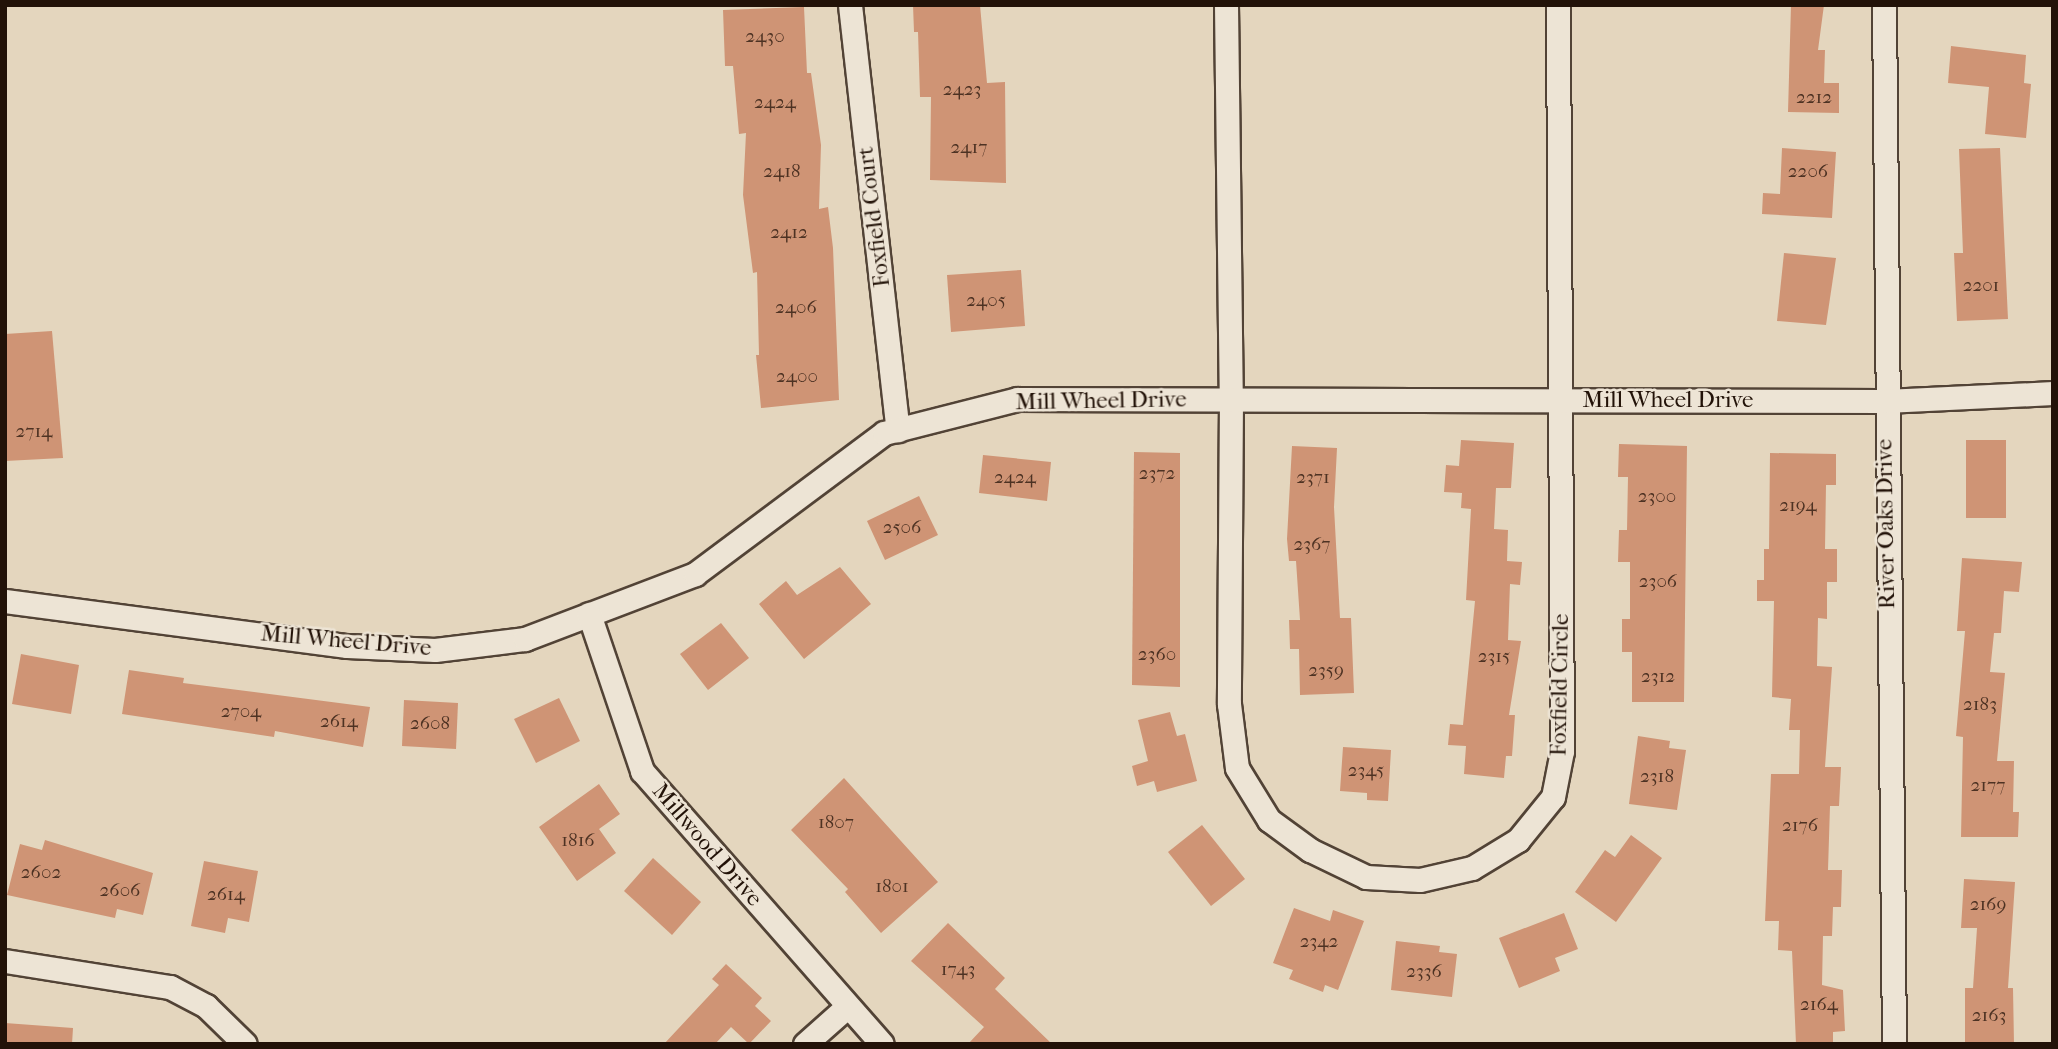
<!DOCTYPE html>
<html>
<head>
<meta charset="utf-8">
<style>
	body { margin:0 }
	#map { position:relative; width:2058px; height:1049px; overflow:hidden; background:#e4d6be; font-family:"IM FELL French Canon",serif }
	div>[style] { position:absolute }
	.building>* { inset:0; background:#cf9475 }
	.roads { filter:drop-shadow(2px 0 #524336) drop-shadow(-2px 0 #524336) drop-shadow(0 2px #524336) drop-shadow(0 -2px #524336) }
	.minor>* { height:23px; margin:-11.5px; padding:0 11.5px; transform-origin:11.5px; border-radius:11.5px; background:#ede4d5 }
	span { translate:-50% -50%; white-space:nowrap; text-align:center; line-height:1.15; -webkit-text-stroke:5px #ede4d5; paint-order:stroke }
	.number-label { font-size:19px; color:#4d3223 }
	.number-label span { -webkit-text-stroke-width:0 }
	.street-label { font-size:23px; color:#221208 }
	.frame { position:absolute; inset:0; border:7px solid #221208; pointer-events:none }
</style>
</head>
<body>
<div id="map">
	<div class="building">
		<i style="clip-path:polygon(913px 5px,980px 5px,987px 83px,1005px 82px,1006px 183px,930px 180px,931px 97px,920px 97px,918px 32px,914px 32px)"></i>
		<i style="clip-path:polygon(1791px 5px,1824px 5px,1818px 50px,1825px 50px,1824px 83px,1839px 83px,1839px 113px,1788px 112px)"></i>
		<i style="clip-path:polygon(804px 7px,807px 73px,811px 73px,821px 145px,819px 209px,828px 207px,833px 248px,839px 400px,761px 408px,756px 355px,759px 355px,757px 272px,753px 273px,743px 195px,746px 133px,739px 134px,733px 66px,725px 66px,723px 10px)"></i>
		<i style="clip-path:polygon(1951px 46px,2026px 55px,2024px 83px,2031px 84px,2026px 138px,1985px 134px,1989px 87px,1948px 83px)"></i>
		<i style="clip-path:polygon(1782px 148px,1836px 152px,1832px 218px,1762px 214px,1763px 193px,1780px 194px)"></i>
		<i style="clip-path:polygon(2000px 148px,2008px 319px,1957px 321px,1954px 253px,1963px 253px,1959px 149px)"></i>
		<i style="clip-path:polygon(1784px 253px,1836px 258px,1826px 325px,1777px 321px)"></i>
		<i style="clip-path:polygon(1021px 270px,1025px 326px,951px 332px,947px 275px)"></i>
		<i style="clip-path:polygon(52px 331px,63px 458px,5px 461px,5px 334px)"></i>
		<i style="clip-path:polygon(1461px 440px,1514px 443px,1511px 488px,1496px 488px,1494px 529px,1508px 530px,1507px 561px,1522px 562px,1520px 585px,1510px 584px,1508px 640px,1521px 641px,1509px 715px,1515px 715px,1512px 756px,1506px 756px,1504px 778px,1464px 774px,1466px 746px,1448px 745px,1450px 724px,1463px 725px,1475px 601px,1466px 600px,1471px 509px,1461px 508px,1462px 493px,1444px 492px,1446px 465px,1459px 466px)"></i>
		<i style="clip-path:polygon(1966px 440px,2006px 440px,2006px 518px,1966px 518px)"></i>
		<i style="clip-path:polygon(1619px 444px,1687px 446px,1684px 702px,1632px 702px,1632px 652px,1622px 652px,1622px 619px,1630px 619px,1630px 562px,1618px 562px,1619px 530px,1627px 530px,1628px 477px,1618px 477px)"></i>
		<i style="clip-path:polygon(1292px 446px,1337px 448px,1334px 507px,1340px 618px,1351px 618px,1354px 693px,1300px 695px,1299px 649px,1290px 649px,1289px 620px,1300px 620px,1296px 561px,1289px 561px,1287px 539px)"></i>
		<i style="clip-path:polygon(1134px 452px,1180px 453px,1180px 687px,1132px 685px)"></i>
		<i style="clip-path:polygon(1770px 453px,1836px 454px,1836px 485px,1826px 485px,1825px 549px,1837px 549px,1837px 582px,1827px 582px,1827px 619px,1818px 618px,1817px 666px,1832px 667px,1825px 767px,1841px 767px,1839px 806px,1830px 806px,1828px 870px,1842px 870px,1841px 907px,1833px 907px,1832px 936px,1823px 936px,1822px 985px,1843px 990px,1845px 1031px,1833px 1032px,1833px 1044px,1796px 1044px,1792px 951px,1778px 950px,1779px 921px,1765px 921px,1771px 774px,1799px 774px,1800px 730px,1789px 730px,1791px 699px,1772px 697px,1774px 601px,1757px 601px,1757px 580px,1764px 580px,1764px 549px,1769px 549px)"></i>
		<i style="clip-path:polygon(983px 455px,1051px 462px,1047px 501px,979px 493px)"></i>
		<i style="clip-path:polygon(919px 496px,938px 535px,885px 560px,867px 521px)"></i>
		<i style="clip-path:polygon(1962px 558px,2022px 562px,2019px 592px,2004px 591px,2001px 633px,1994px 633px,1990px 672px,2005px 673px,1997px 761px,2014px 761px,2013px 812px,2019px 812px,2018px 837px,1961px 837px,1963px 737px,1956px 736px,1965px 631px,1957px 631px)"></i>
		<i style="clip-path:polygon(840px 567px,871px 604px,804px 659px,759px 604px,786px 581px,797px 595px)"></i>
		<i style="clip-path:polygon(721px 623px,749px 658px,708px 690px,680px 654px)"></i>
		<i style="clip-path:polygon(21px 654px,79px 665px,71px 714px,12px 704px)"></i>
		<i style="clip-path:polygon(129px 670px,184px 678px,183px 683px,370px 707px,363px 747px,275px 731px,274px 737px,122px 714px)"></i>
		<i style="clip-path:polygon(559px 698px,580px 741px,536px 763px,514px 719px)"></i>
		<i style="clip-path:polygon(404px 700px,458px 703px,456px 749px,402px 746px)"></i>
		<i style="clip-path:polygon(1170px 712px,1177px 736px,1185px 734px,1197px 781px,1157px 792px,1154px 781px,1137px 786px,1132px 766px,1148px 761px,1138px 720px)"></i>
		<i style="clip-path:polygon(1638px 736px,1670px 741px,1669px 748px,1686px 750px,1677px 810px,1629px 804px)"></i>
		<i style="clip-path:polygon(1343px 747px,1391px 750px,1388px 801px,1367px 800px,1367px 793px,1340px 791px)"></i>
		<i style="clip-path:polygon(844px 778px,938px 882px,881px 933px,845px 892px,848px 889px,791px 830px)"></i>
		<i style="clip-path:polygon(599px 784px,620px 814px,599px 829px,616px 853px,577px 881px,539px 827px)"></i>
		<i style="clip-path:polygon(1202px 825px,1245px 879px,1211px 906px,1168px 852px)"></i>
		<i style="clip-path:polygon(1631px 835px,1662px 858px,1616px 922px,1575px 892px,1605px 850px,1615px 857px)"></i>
		<i style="clip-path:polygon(45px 840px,153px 873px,143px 915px,117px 909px,115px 918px,7px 895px,20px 844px,42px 850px)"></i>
		<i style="clip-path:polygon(653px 858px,701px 902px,672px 935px,624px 891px)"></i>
		<i style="clip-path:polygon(204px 861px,258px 871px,249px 922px,228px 918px,225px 933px,191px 926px)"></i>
		<i style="clip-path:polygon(1964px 879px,2015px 882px,2008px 988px,2013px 988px,2014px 1044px,1965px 1044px,1965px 988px,1973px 988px,1977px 928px,1961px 928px)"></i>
		<i style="clip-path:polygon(1294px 908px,1330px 921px,1333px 910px,1364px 921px,1338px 990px,1325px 985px,1323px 992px,1289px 979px,1293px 970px,1273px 963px)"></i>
		<i style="clip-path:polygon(1564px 913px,1578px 949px,1555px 958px,1560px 971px,1519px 988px,1499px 938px)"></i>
		<i style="clip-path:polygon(948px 923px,1005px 978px,995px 989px,1052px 1044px,968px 1044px,984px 1027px,911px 961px)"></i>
		<i style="clip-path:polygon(1396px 941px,1440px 946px,1439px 952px,1457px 954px,1452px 997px,1391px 990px)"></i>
		<i style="clip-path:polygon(726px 964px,762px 998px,755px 1006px,771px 1021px,749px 1044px,731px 1027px,715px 1044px,664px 1044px,719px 985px,712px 979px)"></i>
		<i style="clip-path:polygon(5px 1023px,73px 1028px,72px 1044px,5px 1044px)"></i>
	</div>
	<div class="roads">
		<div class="minor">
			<i style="left:850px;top:5px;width:428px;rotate:83.6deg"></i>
			<i style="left:1226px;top:5px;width:394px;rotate:89.3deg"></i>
			<i style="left:1231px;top:399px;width:305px;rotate:90.4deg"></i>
			<i style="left:1229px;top:704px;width:64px;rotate:82.9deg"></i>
			<i style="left:1237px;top:768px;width:61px;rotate:58.4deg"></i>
			<i style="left:1269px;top:820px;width:51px;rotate:36.2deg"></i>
			<i style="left:1310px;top:850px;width:62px;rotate:25.7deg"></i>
			<i style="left:1366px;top:877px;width:54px;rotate:3.2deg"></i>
			<i style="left:1420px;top:880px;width:53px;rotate:-13deg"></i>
			<i style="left:1472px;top:868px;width:54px;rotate:-31.3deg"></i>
			<i style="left:1518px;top:840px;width:55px;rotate:-50.9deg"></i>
			<i style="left:1553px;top:797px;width:47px;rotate:-78.9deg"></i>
			<i style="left:1562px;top:751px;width:746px;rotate:-90.31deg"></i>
			<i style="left:1884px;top:5px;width:1039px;rotate:89.45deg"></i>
			<i style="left:5px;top:601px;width:345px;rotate:7.5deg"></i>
			<i style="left:347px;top:646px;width:88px;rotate:2.6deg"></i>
			<i style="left:435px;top:650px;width:91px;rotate:-7deg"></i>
			<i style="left:525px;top:639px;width:182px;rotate:-20.9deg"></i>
			<i style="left:695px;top:574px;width:236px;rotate:-36.7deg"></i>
			<i style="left:884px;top:433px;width:137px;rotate:-14.3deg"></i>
			<i style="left:1017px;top:399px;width:868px;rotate:0.13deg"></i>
			<i style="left:1885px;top:401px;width:168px;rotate:-2.7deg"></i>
			<i style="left:589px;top:614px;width:166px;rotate:71.3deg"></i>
			<i style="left:642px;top:771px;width:363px;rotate:48.7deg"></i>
			<i style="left:5px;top:961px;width:167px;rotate:9deg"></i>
			<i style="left:170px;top:987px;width:41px;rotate:27.8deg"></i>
			<i style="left:206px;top:1006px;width:54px;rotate:44.3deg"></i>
			<i style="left:805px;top:1044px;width:57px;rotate:-41.5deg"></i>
		</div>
	</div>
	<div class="number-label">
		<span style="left:765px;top:37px">2430</span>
		<span style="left:962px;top:90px">2423</span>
		<span style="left:1814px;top:98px">2212</span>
		<span style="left:775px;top:103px">2424</span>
		<span style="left:969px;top:148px">2417</span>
		<span style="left:782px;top:172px">2418</span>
		<span style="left:1808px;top:172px">2206</span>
		<span style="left:789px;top:233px">2412</span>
		<span style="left:1981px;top:286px">2201</span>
		<span style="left:986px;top:301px">2405</span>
		<span style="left:796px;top:308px">2406</span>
		<span style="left:797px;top:377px">2400</span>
		<span style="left:34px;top:432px">2714</span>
		<span style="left:1157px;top:474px">2372</span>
		<span style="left:1015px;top:478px">2424</span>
		<span style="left:1313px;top:478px">2371</span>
		<span style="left:1657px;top:497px">2300</span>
		<span style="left:1798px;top:506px">2194</span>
		<span style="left:902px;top:528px">2506</span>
		<span style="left:1312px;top:545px">2367</span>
		<span style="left:1658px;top:582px">2306</span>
		<span style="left:1157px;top:655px">2360</span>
		<span style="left:1494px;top:657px">2315</span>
		<span style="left:1326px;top:671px">2359</span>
		<span style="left:1658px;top:677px">2312</span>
		<span style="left:1980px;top:705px">2183</span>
		<span style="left:241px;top:712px">2704</span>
		<span style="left:339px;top:722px">2614</span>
		<span style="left:430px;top:724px">2608</span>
		<span style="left:1366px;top:771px">2345</span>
		<span style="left:1657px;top:777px">2318</span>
		<span style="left:1988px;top:786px">2177</span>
		<span style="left:836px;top:823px">1807</span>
		<span style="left:1800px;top:826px">2176</span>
		<span style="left:578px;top:841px">1816</span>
		<span style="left:41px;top:873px">2602</span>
		<span style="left:892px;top:887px">1801</span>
		<span style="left:120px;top:891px">2606</span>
		<span style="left:226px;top:895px">2614</span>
		<span style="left:1988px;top:905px">2169</span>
		<span style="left:1319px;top:942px">2342</span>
		<span style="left:958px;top:970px">1743</span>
		<span style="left:1424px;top:972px">2336</span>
		<span style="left:1819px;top:1005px">2164</span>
		<span style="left:1989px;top:1016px">2163</span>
	</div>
	<div class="street-label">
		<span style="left:874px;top:217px;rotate:-97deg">Foxfield Court</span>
		<span style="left:1668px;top:400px">Mill Wheel Drive</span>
		<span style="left:1101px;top:401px;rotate:-1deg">Mill Wheel Drive</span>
		<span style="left:1886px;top:524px;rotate:-91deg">River Oaks Drive</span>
		<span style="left:346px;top:641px;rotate:5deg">Mill Wheel Drive</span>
		<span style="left:1560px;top:685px;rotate:-89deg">Foxfield Circle</span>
		<span style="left:707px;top:845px;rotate:49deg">Millwood Drive</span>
	</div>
	<div class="frame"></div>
</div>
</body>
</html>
